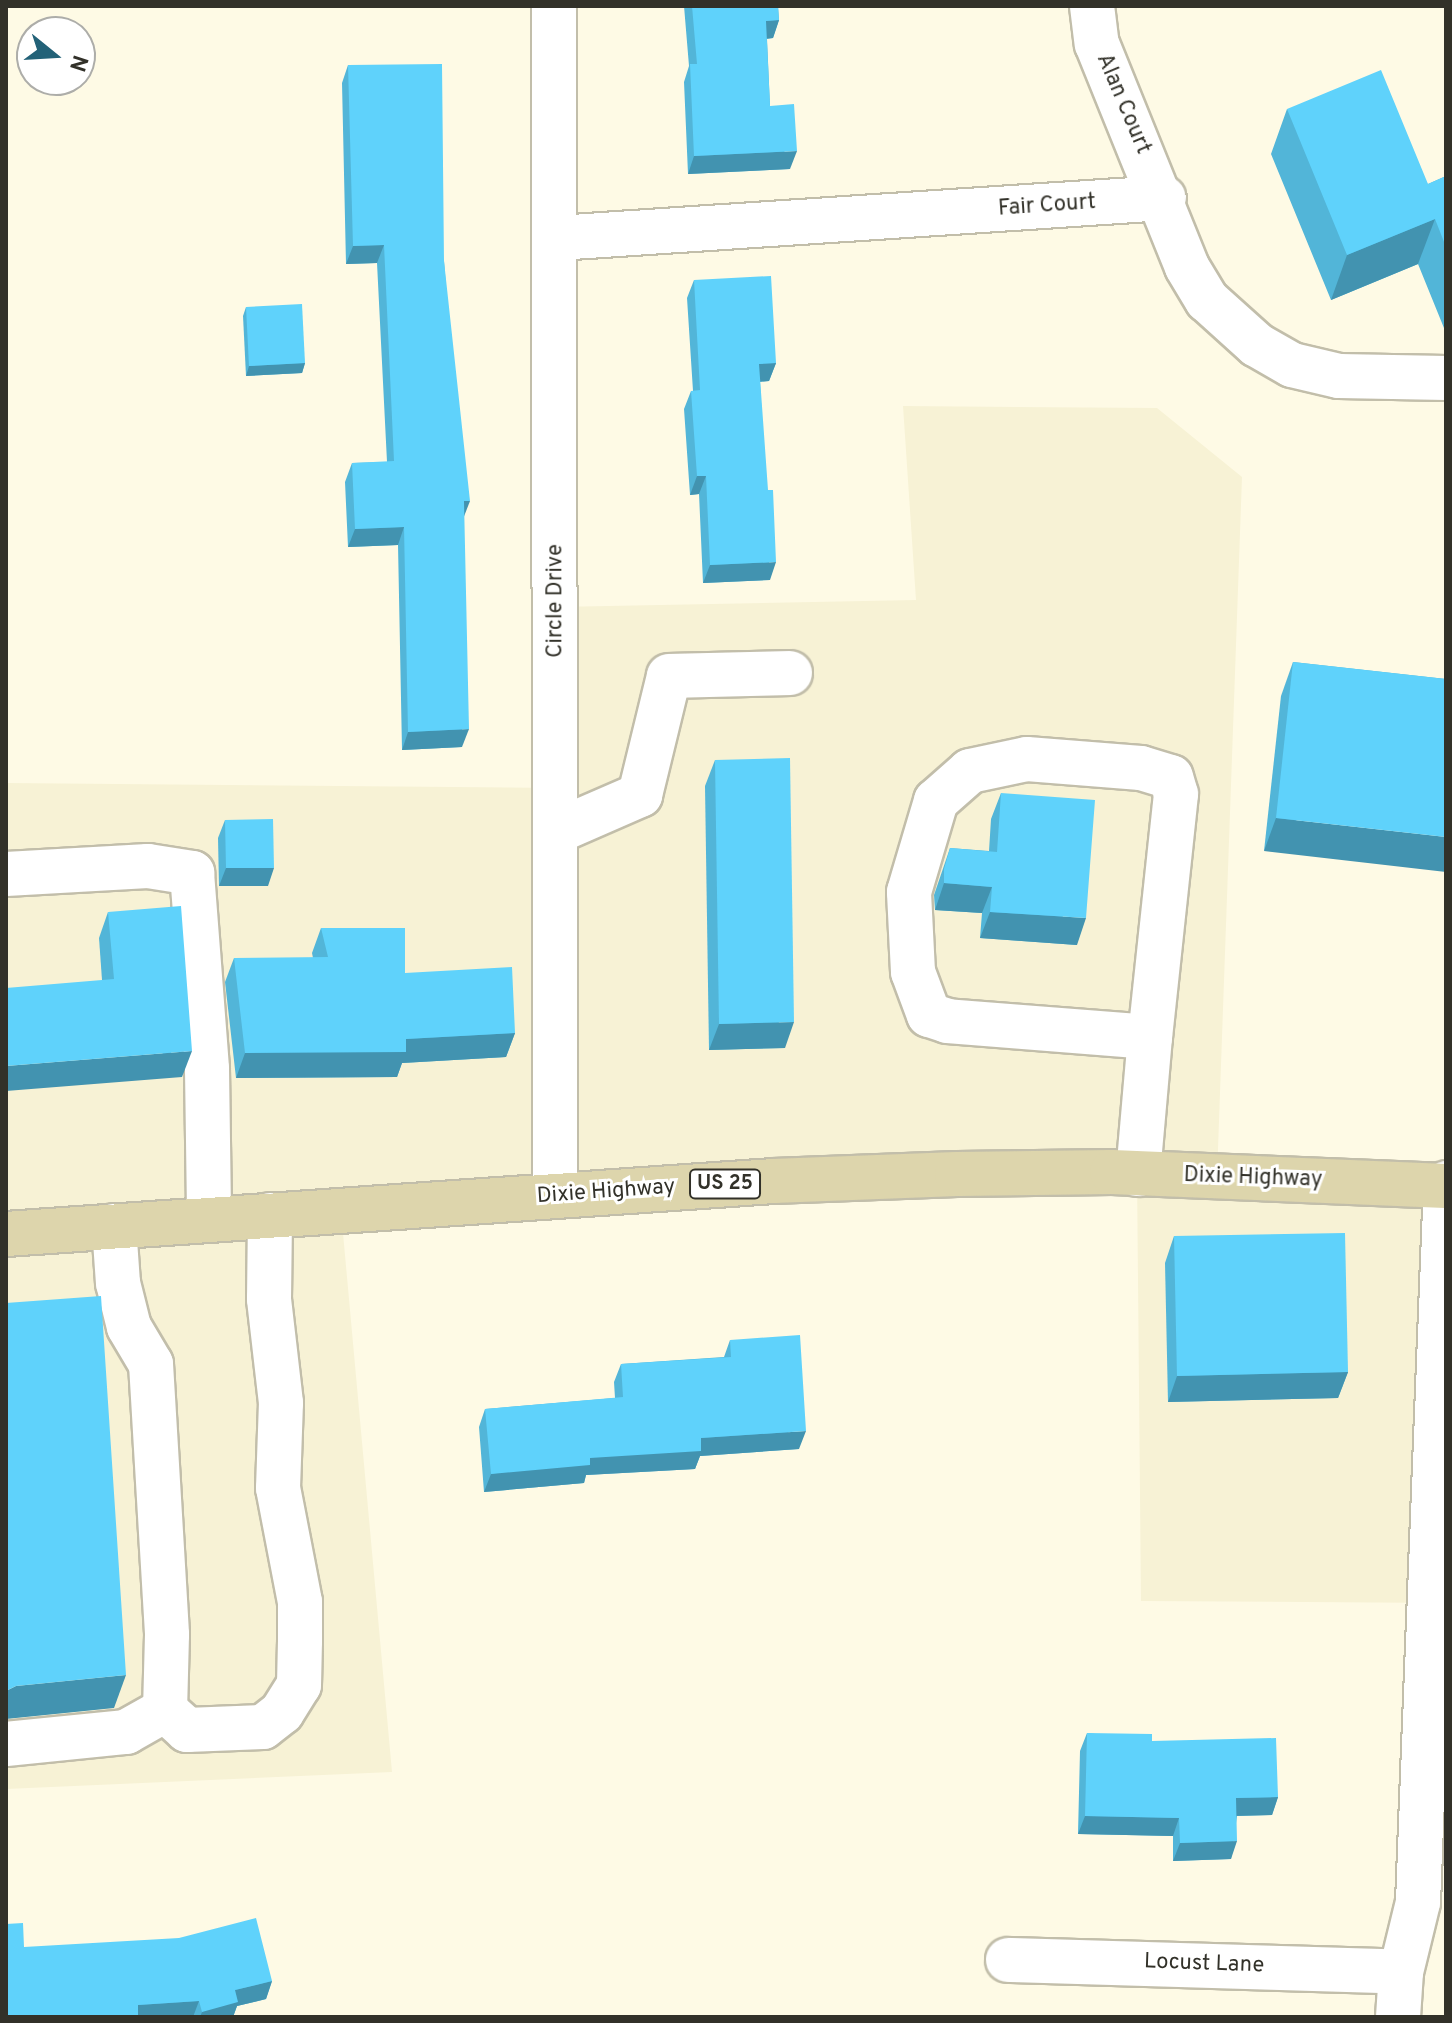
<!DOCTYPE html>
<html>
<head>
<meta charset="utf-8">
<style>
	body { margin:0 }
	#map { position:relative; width:1452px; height:2023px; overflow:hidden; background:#fefae5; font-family:Overpass,sans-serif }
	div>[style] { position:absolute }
	.built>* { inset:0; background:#f7f2d5 }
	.roads { filter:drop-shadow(2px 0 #c2beaa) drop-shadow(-2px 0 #c2beaa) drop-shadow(0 2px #c2beaa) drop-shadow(0 -2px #c2beaa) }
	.minor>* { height:44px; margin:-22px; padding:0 22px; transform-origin:22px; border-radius:22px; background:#fff }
	.major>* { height:44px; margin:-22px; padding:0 22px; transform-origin:22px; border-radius:22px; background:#ddd5ac }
	.wall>* { inset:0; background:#52b5d8 }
	.shaded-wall>* { inset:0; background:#4293b0 }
	.building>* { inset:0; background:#5fd2fb }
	span { translate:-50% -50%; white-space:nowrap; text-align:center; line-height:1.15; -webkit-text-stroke:6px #fff; paint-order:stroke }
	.shield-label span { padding:2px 6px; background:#fff; border:2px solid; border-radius:6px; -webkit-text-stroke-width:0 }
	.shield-label { font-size:20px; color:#323129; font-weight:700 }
	.street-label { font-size:22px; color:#323129 }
	.frame { position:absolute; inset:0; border:8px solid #323129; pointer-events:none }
	.north { position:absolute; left:16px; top:16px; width:80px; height:80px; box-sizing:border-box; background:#fff; border:2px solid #adada9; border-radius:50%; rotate:108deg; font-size:22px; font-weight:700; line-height:32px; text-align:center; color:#323129 }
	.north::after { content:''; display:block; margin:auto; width:28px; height:36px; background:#236278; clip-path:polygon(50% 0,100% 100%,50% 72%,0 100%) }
</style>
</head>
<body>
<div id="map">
	<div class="built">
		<i style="clip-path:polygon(903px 406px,1157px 408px,1242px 477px,1217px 1177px,1446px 1186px,1446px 1603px,1141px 1601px,1137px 1174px,341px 1211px,392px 1772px,6px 1789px,6px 783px,555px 788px,556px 607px,916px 600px)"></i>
	</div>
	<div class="roads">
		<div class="minor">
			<i style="left:554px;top:6px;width:1189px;rotate:89.95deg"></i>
			<i style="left:1092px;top:6px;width:38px;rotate:83deg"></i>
			<i style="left:1097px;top:44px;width:240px;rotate:68deg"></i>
			<i style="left:1187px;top:267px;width:39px;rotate:59deg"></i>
			<i style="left:1207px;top:300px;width:67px;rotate:42deg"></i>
			<i style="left:1257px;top:345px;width:40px;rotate:29.7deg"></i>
			<i style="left:1292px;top:365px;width:48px;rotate:13.2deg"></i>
			<i style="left:1339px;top:376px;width:107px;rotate:1.1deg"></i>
			<i style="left:557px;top:238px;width:608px;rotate:-3.77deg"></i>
			<i style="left:555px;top:832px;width:93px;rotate:-23.5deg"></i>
			<i style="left:640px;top:795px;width:122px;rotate:-76.3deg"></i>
			<i style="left:669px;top:676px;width:121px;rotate:-1.4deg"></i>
			<i style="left:6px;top:874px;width:142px;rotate:-3.2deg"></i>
			<i style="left:148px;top:866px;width:45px;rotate:9deg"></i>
			<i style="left:192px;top:873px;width:197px;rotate:85.6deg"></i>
			<i style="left:207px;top:1069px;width:150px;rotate:89.2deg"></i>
			<i style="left:1138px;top:1174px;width:138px;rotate:-85deg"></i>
			<i style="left:1150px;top:1037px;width:203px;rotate:-175.5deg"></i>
			<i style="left:948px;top:1021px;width:20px;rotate:-162deg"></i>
			<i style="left:929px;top:1015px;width:46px;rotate:-110.4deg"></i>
			<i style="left:913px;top:972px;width:80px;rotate:-92.9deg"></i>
			<i style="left:909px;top:892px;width:95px;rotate:-73.5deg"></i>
			<i style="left:936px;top:801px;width:45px;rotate:-41.4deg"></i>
			<i style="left:970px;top:771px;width:58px;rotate:-11.9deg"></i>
			<i style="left:1027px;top:759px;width:114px;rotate:4.5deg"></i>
			<i style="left:1141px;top:768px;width:31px;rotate:17deg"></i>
			<i style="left:1171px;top:777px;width:18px;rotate:74deg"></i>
			<i style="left:1176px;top:794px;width:244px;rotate:96.1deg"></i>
			<i style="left:114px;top:1226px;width:57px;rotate:86deg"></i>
			<i style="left:118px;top:1283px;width:45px;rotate:76deg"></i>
			<i style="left:129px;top:1327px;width:43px;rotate:59.3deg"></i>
			<i style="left:151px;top:1364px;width:271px;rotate:86.6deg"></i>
			<i style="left:167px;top:1635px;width:75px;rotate:91.5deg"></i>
			<i style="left:165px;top:1710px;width:30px;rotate:42deg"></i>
			<i style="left:187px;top:1730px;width:76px;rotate:-2.3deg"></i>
			<i style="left:263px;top:1727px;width:24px;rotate:-38deg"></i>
			<i style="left:282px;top:1712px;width:32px;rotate:-58deg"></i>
			<i style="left:299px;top:1685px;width:44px;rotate:-88.7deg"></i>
			<i style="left:300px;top:1641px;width:39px;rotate:-90deg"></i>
			<i style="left:300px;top:1602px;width:116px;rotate:-100.9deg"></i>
			<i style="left:278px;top:1488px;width:85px;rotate:-88deg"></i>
			<i style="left:281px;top:1403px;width:105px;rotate:-96.6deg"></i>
			<i style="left:269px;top:1299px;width:84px;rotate:-89.3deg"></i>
			<i style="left:6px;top:1744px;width:121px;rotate:-5.7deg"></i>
			<i style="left:126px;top:1732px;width:45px;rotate:-29.4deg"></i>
			<i style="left:1008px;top:1960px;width:393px;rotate:1.7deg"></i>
			<i style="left:1398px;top:2017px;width:45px;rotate:-86.2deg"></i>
			<i style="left:1401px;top:1972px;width:72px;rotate:-76.3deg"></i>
			<i style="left:1418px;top:1902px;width:719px;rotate:-87.77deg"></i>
		</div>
		<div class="major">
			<i style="left:6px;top:1234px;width:769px;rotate:-3.95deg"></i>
			<i style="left:773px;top:1181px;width:184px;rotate:-2.2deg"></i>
			<i style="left:957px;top:1174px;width:155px;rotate:-0.7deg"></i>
			<i style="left:1112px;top:1172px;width:334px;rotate:2.4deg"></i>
		</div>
	</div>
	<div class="wall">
		<i style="clip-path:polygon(684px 6px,778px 6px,779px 20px,773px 38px,767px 39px,770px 106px,790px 169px,688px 174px,684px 82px,689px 66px)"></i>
		<i style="clip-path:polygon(348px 65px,444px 261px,464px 516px,462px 747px,402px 750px,398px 545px,348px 547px,345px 482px,352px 463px,387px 462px,377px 263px,346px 264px,342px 83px)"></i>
		<i style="clip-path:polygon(1287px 109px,1428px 184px,1446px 176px,1446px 333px,1418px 264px,1331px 300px,1271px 154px)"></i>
		<i style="clip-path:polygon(694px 280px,776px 363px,769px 381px,760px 382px,770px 580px,703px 583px,699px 494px,690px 495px,684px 409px,691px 391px,693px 391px,687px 298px)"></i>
		<i style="clip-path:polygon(246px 307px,305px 363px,302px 373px,246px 376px,243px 316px)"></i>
		<i style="clip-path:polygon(1293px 662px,1446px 679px,1264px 851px,1281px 696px)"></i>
		<i style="clip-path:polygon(715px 760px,785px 1048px,709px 1050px,705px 786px)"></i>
		<i style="clip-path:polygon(1001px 793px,1077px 945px,980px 938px,982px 913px,935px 910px,934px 895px,950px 848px,989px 851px,991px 819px)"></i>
		<i style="clip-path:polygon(225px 820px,268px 886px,219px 886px,218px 838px)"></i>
		<i style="clip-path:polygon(108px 912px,182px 1077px,102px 980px,99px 938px)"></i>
		<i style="clip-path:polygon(321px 928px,515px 1033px,506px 1057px,402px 1063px,397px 1077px,236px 1078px,225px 982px,234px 958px,313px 958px,312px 953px)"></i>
		<i style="clip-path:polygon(1174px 1236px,1348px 1372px,1338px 1398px,1168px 1402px,1165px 1263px)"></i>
		<i style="clip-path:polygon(730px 1340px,799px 1449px,700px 1456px,695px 1469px,586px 1475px,584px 1483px,484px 1492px,479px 1427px,485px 1409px,615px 1398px,614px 1382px,621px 1364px,724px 1357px)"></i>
		<i style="clip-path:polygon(1087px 1733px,1152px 1741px,1278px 1797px,1272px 1815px,1237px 1816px,1231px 1859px,1173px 1861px,1173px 1836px,1078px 1834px,1080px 1751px)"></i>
		<i style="clip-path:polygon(24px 1947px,272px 1981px,266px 1999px,237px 2006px,233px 2017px,6px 2017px)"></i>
	</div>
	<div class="shaded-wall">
		<i style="clip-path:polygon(779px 20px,773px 38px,760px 39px,766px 21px)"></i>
		<i style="clip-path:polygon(797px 151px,790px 169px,688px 174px,694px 156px)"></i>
		<i style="clip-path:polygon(1435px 219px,1418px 264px,1331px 300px,1347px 255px)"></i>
		<i style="clip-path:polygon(384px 245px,377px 263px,346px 264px,353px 246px)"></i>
		<i style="clip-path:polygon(305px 363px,302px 373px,246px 376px,249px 366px)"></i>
		<i style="clip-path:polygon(776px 363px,769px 381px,752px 382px,759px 364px)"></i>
		<i style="clip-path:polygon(697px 476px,706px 476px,699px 494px,690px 495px)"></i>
		<i style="clip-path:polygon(464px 501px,470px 501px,463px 519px)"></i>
		<i style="clip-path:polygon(404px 527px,398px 545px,348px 547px,355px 529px)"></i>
		<i style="clip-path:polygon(776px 562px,770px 580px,703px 583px,710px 565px)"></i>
		<i style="clip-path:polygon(469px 729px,462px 747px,402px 750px,408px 732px)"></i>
		<i style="clip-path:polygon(1276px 818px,1446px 837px,1446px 872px,1264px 851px)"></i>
		<i style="clip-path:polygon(226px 868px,274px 868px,268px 886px,219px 886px)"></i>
		<i style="clip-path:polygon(944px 883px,992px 887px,982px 913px,935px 910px)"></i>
		<i style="clip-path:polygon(990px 912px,1086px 918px,1077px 945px,980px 938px)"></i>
		<i style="clip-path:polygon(794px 1022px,785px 1048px,709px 1050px,719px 1024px)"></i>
		<i style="clip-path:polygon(515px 1033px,506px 1057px,402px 1063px,397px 1077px,236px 1078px,245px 1053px,406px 1039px)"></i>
		<i style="clip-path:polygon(192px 1051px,182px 1077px,6px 1091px,6px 1066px)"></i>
		<i style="clip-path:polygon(1348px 1372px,1338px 1398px,1168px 1402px,1177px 1376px)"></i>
		<i style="clip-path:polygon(806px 1431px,799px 1449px,700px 1456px,695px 1469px,586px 1475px,584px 1483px,484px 1492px,491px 1474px,701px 1438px)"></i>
		<i style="clip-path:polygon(126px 1675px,114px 1708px,6px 1719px,6px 1691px,16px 1686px)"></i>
		<i style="clip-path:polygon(1278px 1797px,1272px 1815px,1230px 1816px,1236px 1798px)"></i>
		<i style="clip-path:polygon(1085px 1816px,1179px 1818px,1173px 1836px,1078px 1834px)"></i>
		<i style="clip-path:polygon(1237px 1841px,1231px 1859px,1173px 1861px,1180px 1843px)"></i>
		<i style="clip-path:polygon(272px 1981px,266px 1999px,237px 2006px,233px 2017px,200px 2017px,202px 2012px,235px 1990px)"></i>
		<i style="clip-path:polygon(199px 2001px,193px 2017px,133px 2017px,138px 2005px)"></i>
	</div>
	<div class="building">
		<i style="clip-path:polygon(692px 6px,778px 6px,779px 20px,766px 21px,770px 106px,794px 104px,797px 151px,694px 156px,690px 64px,697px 64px)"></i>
		<i style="clip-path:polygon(442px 64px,444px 261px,470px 501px,464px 501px,469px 729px,408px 732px,404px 527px,355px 529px,352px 463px,394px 461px,384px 245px,353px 246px,348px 65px)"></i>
		<i style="clip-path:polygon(1381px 70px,1428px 184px,1446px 176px,1446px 247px,1435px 219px,1347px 255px,1287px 109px)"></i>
		<i style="clip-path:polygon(771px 276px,776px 363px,759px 364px,768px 490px,773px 490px,776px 562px,710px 565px,706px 476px,697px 476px,691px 391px,700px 390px,694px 280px)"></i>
		<i style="clip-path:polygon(302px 304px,305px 363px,249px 366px,246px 307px)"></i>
		<i style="clip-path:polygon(1293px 662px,1446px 679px,1446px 837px,1276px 818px)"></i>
		<i style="clip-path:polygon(790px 758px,794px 1022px,719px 1024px,715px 760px)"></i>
		<i style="clip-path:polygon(1001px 793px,1095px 800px,1086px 918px,990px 912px,992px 887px,944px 883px,944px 869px,950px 848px,997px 852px)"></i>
		<i style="clip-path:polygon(273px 819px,274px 868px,226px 868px,225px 820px)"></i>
		<i style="clip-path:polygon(181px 906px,192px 1051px,6px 1066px,6px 988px,114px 979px,108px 912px)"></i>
		<i style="clip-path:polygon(321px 928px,405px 928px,405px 973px,512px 967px,515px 1033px,406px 1039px,406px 1052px,245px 1053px,234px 958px,328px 957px)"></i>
		<i style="clip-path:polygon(1345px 1233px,1348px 1372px,1177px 1376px,1174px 1236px)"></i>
		<i style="clip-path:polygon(101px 1296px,126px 1675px,16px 1686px,6px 1691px,6px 1303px)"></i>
		<i style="clip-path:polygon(800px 1335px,806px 1431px,701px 1438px,701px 1451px,590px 1458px,590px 1465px,491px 1474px,485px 1409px,623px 1397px,621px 1364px,731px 1357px,730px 1340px)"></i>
		<i style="clip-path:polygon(1087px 1733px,1152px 1734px,1152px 1741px,1276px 1738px,1278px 1797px,1236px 1798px,1237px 1841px,1180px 1843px,1179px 1818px,1085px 1816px)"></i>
		<i style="clip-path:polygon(256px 1918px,272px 1981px,235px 1990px,238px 2002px,202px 2012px,199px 2001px,138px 2005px,138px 2017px,6px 2017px,6px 1924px,23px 1923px,24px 1947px,179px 1938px)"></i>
	</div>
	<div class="shield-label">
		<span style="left:725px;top:1184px">US 25</span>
	</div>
	<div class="street-label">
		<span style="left:1123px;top:104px;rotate:67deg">Alan Court</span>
		<span style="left:1047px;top:206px;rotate:-4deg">Fair Court</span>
		<span style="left:556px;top:601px;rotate:-90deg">Circle Drive</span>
		<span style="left:1253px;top:1178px;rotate:2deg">Dixie Highway</span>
		<span style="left:606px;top:1192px;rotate:-4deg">Dixie Highway</span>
		<span style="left:1204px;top:1964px;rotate:2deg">Locust Lane</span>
	</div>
	<div class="frame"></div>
	<div class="north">N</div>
</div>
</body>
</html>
